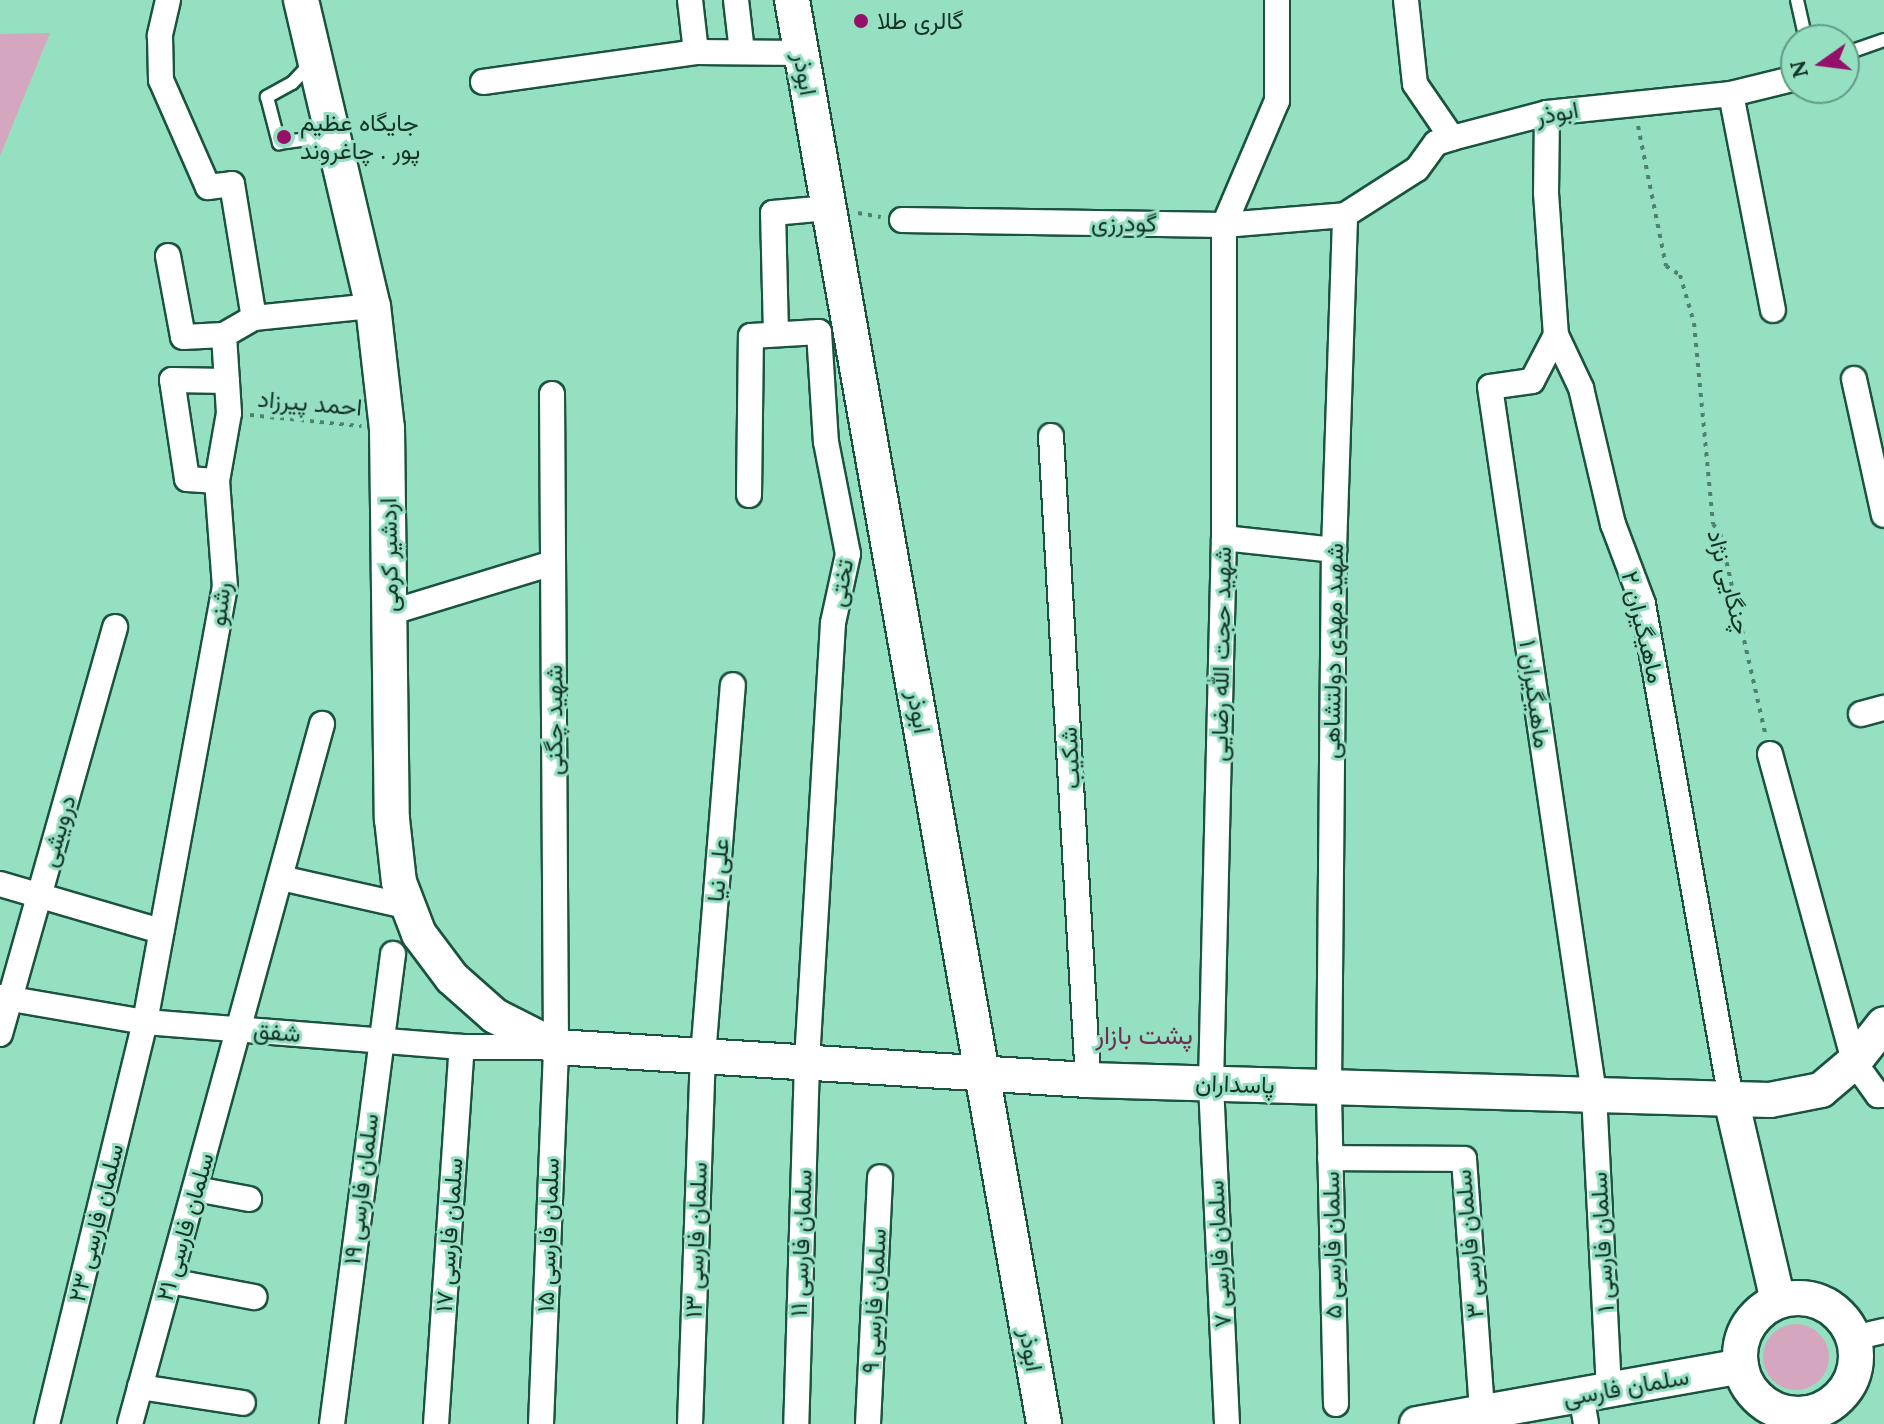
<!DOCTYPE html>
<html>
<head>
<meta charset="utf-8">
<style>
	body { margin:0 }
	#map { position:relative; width:1884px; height:1424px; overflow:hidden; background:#96e0c2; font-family:Lora,Vazirmatn,serif }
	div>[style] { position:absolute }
	.green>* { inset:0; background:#d5a7be }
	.round { border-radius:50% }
	.path>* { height:4px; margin-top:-2px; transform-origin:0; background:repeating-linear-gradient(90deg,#4f826e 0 4px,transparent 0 10px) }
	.roads { filter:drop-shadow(2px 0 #1a5340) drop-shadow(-2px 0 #1a5340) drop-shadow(0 2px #1a5340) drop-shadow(0 -2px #1a5340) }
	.lane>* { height:12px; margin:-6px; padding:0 6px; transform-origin:6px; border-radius:6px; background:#fff }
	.street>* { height:24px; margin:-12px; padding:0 12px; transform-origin:12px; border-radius:12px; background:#fff }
	.secondary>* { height:34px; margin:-17px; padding:0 17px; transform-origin:17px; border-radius:17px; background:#fff }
	.secondary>.ring { margin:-17px; padding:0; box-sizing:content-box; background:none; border:34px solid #fff; border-radius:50% }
	.dots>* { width:22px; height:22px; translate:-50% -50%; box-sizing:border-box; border:4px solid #96e0c2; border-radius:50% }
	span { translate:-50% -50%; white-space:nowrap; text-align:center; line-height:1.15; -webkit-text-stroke:6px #96e0c2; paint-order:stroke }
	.poi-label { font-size:24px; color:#143327 }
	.left { translate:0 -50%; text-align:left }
	.street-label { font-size:24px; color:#143327 }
	.neighbourhood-label { font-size:26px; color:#6d2e52 }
	.north { position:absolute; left:1780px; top:24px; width:80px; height:80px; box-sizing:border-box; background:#96e0c2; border:2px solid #629b84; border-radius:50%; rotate:256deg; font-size:22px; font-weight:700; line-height:32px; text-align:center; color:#143327 }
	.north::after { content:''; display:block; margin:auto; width:28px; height:36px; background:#951068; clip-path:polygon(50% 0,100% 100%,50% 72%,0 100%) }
</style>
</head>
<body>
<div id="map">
	<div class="green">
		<i style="clip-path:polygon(50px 33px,0 156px,0 34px)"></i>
		<i class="round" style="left:1763px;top:1324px;width:66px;height:66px"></i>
	</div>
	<div class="path">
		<i style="left:1638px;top:126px;width:143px;rotate:78.7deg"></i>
		<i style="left:1666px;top:266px;width:17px;rotate:33deg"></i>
		<i style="left:1680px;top:275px;width:50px;rotate:73.7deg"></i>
		<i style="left:1694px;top:323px;width:202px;rotate:84.6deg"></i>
		<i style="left:1713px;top:524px;width:11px;rotate:52deg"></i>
		<i style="left:1720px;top:533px;width:205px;rotate:77.3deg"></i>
		<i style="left:858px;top:213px;width:23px;rotate:10deg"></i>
		<i style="left:250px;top:415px;width:112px;rotate:5.7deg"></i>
	</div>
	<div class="roads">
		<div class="lane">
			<i style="left:1797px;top:0;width:41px;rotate:77.3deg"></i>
			<i style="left:1844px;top:54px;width:42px;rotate:-19.3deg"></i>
			<i style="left:310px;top:64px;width:26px;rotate:133deg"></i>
			<i style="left:292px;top:83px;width:29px;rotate:151deg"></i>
			<i style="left:267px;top:97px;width:48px;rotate:75.4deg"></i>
			<i style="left:279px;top:143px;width:29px;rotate:-8deg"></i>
			<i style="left:308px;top:139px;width:23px;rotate:15deg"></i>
		</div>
		<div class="street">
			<i style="left:168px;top:0;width:37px;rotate:103deg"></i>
			<i style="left:160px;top:36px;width:44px;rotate:88.7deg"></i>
			<i style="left:161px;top:80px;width:117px;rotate:66.3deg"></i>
			<i style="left:208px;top:187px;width:24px;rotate:-7deg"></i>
			<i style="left:232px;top:184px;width:136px;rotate:80.7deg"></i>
			<i style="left:690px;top:0;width:52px;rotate:83.4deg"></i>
			<i style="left:736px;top:0;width:52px;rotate:83.4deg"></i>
			<i style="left:1406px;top:0;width:84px;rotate:83.9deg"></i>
			<i style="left:1415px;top:84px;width:65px;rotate:55.6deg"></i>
			<i style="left:483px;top:82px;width:215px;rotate:-8deg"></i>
			<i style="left:696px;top:52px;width:106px;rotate:0.5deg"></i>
			<i style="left:1731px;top:94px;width:220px;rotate:79deg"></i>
			<i style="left:1547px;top:113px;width:80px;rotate:90.7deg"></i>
			<i style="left:1546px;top:193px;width:142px;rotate:86deg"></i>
			<i style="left:1556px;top:335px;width:59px;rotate:64.7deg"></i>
			<i style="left:1581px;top:388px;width:140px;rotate:76.8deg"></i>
			<i style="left:1613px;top:524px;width:85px;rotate:69.4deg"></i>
			<i style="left:1643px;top:604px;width:503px;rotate:79.92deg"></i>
			<i style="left:902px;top:220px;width:322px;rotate:0.9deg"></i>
			<i style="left:1224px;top:225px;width:121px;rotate:-4.7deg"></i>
			<i style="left:1345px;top:215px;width:85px;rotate:-32.6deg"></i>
			<i style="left:1417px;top:169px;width:32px;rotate:-54deg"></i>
			<i style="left:1436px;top:143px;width:17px;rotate:-17deg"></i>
			<i style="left:1452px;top:138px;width:98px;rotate:-14.7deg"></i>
			<i style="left:1547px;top:113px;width:185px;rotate:-5.9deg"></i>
			<i style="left:1731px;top:94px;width:67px;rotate:-13.8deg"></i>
			<i style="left:168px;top:256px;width:82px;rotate:79.5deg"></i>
			<i style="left:183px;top:337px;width:41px;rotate:-2.8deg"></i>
			<i style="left:776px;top:334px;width:121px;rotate:-91.4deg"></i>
			<i style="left:773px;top:213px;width:55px;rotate:-5.2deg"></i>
			<i style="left:1556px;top:335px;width:52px;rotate:117.6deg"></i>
			<i style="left:1532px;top:381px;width:42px;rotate:171.9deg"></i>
			<i style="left:1490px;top:387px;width:715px;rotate:81.63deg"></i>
			<i style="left:1594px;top:1094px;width:296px;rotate:87.1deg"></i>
			<i style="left:1854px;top:379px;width:139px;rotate:77.6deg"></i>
			<i style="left:1051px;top:436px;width:645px;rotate:86.71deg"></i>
			<i style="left:217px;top:481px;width:30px;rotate:-176deg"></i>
			<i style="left:187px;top:479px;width:100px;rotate:-98.6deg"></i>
			<i style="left:172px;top:380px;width:55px;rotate:1deg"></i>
			<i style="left:749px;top:495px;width:159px;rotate:-89.3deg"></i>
			<i style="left:751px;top:336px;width:68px;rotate:-3.4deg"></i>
			<i style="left:819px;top:332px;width:110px;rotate:86.4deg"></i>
			<i style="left:826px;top:442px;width:114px;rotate:78.9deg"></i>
			<i style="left:848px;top:554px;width:71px;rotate:102.3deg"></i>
			<i style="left:833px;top:623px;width:440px;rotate:93.4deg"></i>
			<i style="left:807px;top:1062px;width:362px;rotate:91.7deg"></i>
			<i style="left:1224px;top:538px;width:111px;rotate:6.2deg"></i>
			<i style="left:389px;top:613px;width:171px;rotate:-17deg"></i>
			<i style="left:1861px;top:714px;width:24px;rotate:-15deg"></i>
			<i style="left:1770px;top:754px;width:319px;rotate:74.7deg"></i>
			<i style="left:1854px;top:1062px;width:41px;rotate:54deg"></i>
			<i style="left:1878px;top:1095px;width:6px"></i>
			<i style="left:281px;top:878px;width:127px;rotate:12.7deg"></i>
			<i style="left:0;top:884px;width:168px;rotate:16.3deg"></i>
			<i style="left:0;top:997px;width:147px;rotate:9.8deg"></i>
			<i style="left:145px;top:1022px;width:318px;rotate:4.5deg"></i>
			<i style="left:462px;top:1047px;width:88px"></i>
			<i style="left:0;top:1034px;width:423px;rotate:-74.2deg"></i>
			<i style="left:1330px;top:1158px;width:134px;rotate:0.4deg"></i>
			<i style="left:1464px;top:1159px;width:254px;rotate:85.9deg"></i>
			<i style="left:196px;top:1189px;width:54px;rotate:10.7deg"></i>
			<i style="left:170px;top:1281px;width:86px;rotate:10.8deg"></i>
			<i style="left:1853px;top:1338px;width:32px;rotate:-13deg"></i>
			<i style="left:140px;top:1387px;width:104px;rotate:8.8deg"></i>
			<i style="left:1581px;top:1395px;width:29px;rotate:80deg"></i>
			<i style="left:1336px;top:1404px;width:317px;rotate:-91.3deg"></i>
			<i style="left:1329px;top:1087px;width:537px;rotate:-89.47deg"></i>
			<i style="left:1334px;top:550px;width:335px;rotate:-88.1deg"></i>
			<i style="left:47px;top:1424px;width:414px;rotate:-76.3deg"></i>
			<i style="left:145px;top:1022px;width:442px;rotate:-79.6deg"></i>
			<i style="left:225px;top:587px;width:106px;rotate:-94.3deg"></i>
			<i style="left:217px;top:481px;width:69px;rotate:-80deg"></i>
			<i style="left:229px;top:413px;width:78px;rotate:-93.7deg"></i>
			<i style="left:224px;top:335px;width:34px;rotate:-30deg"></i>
			<i style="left:254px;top:318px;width:120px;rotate:-5.8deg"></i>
			<i style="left:130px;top:1424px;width:726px;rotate:-74.66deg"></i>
			<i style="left:332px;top:1424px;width:474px;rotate:-82.6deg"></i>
			<i style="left:436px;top:1424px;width:378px;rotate:-86.1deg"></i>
			<i style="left:541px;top:1424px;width:377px;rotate:-87.7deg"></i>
			<i style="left:556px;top:1047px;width:653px;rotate:-90.35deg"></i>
			<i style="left:690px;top:1424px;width:368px;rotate:-88deg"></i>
			<i style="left:703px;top:1056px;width:372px;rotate:-85.4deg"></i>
			<i style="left:868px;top:1424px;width:247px;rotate:-87.2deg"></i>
			<i style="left:1227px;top:1424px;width:340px;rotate:-92.7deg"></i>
			<i style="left:1211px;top:1084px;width:546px;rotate:-88.64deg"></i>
			<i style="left:1224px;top:538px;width:313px;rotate:-90deg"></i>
			<i style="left:1224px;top:225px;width:135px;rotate:-66.9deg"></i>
			<i style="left:1277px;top:101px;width:101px;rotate:-90deg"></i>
		</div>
		<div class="secondary">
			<i style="left:301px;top:0;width:314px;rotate:76.8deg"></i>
			<i style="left:373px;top:306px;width:123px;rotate:83.5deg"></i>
			<i style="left:387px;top:428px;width:391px;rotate:89.3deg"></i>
			<i style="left:392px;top:819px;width:63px;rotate:83.7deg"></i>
			<i style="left:399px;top:882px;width:56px;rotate:69deg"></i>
			<i style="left:419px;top:934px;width:55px;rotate:53.1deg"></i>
			<i style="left:452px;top:978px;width:57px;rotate:41.5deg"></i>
			<i style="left:495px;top:1016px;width:68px;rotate:26.9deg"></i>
			<i style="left:556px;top:1047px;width:533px;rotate:3.55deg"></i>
			<i style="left:1088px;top:1080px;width:682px;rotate:1.68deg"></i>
			<i style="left:1770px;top:1100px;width:52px;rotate:-11.1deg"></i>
			<i style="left:1821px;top:1090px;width:43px;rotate:-40.3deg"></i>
			<i style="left:1854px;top:1062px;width:48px;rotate:-51.7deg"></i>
			<i style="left:792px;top:0;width:1446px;rotate:79.96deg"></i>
			<i style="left:1731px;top:1099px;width:207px;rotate:76.9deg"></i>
			<i class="ring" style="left:1740px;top:1298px;width:82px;height:82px"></i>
			<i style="left:1417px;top:1424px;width:329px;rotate:-10.1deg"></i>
		</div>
	</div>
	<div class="dots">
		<i style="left:861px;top:21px;background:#951068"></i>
		<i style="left:284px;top:137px;background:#951068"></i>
	</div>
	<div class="poi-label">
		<span class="left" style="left:877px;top:21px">گالری طلا</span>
		<span class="left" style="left:300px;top:137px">جایگاه عظیم<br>پور . چاغروند</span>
	</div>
	<div class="street-label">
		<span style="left:805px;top:74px;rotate:80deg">ابوذر</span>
		<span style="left:1557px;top:113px;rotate:-10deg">ابوذر</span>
		<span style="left:1124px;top:223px;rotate:1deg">گودرزی</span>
		<span style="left:310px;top:403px;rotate:5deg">احمد پیرزاد</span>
		<span style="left:389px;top:555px;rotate:-91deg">اردشیر کرمی</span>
		<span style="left:1729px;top:582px;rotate:75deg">چنگایی نژاد</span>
		<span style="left:841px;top:583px;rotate:-80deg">تختی</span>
		<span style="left:220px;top:604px;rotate:-83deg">رشنو</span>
		<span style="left:1643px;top:627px;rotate:76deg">ماهیگیران ۲</span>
		<span style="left:1333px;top:651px;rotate:-89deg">شهید مهدی دولتشاهی</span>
		<span style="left:1221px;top:654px;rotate:-89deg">شهید حجت الله رضایی</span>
		<span style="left:1535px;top:694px;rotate:82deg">ماهیگیران ۱</span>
		<span style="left:919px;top:712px;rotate:80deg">ابوذر</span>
		<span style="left:554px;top:720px;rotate:-90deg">شهید چگنی</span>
		<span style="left:1070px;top:758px;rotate:-93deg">شکیب</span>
		<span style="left:58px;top:831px;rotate:-74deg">درویشی</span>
		<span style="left:718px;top:870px;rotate:-85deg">علی نیا</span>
		<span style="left:277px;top:1032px;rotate:5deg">شفق</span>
		<span style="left:1235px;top:1084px;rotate:2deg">پاسداران</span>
		<span style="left:361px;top:1189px;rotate:-83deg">سلمان فارسی ۱۹</span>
		<span style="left:96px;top:1223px;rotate:-76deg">سلمان فارسی ۲۳</span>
		<span style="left:185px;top:1227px;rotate:-74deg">سلمان فارسی ۲۱</span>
		<span style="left:449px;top:1235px;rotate:-86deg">سلمان فارسی ۱۷</span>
		<span style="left:548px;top:1235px;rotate:-88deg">سلمان فارسی ۱۵</span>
		<span style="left:696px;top:1240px;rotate:-88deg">سلمان فارسی ۱۳</span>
		<span style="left:1602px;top:1242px;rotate:-93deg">سلمان فارسی ۱</span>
		<span style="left:801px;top:1243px;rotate:-88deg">سلمان فارسی ۱۱</span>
		<span style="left:1469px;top:1244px;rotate:-95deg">سلمان فارسی ۳</span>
		<span style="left:1332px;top:1245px;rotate:-91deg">سلمان فارسی ۵</span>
		<span style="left:1219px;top:1254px;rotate:-93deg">سلمان فارسی ۷</span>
		<span style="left:874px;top:1301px;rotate:-87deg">سلمان فارسی ۹</span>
		<span style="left:1031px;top:1350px;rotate:80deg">ابوذر</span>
		<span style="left:1626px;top:1387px;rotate:-10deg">سلمان فارسی</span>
	</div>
	<div class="neighbourhood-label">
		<span style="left:1144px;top:1035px">پشت بازار</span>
	</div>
	<div class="north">N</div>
</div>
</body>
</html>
